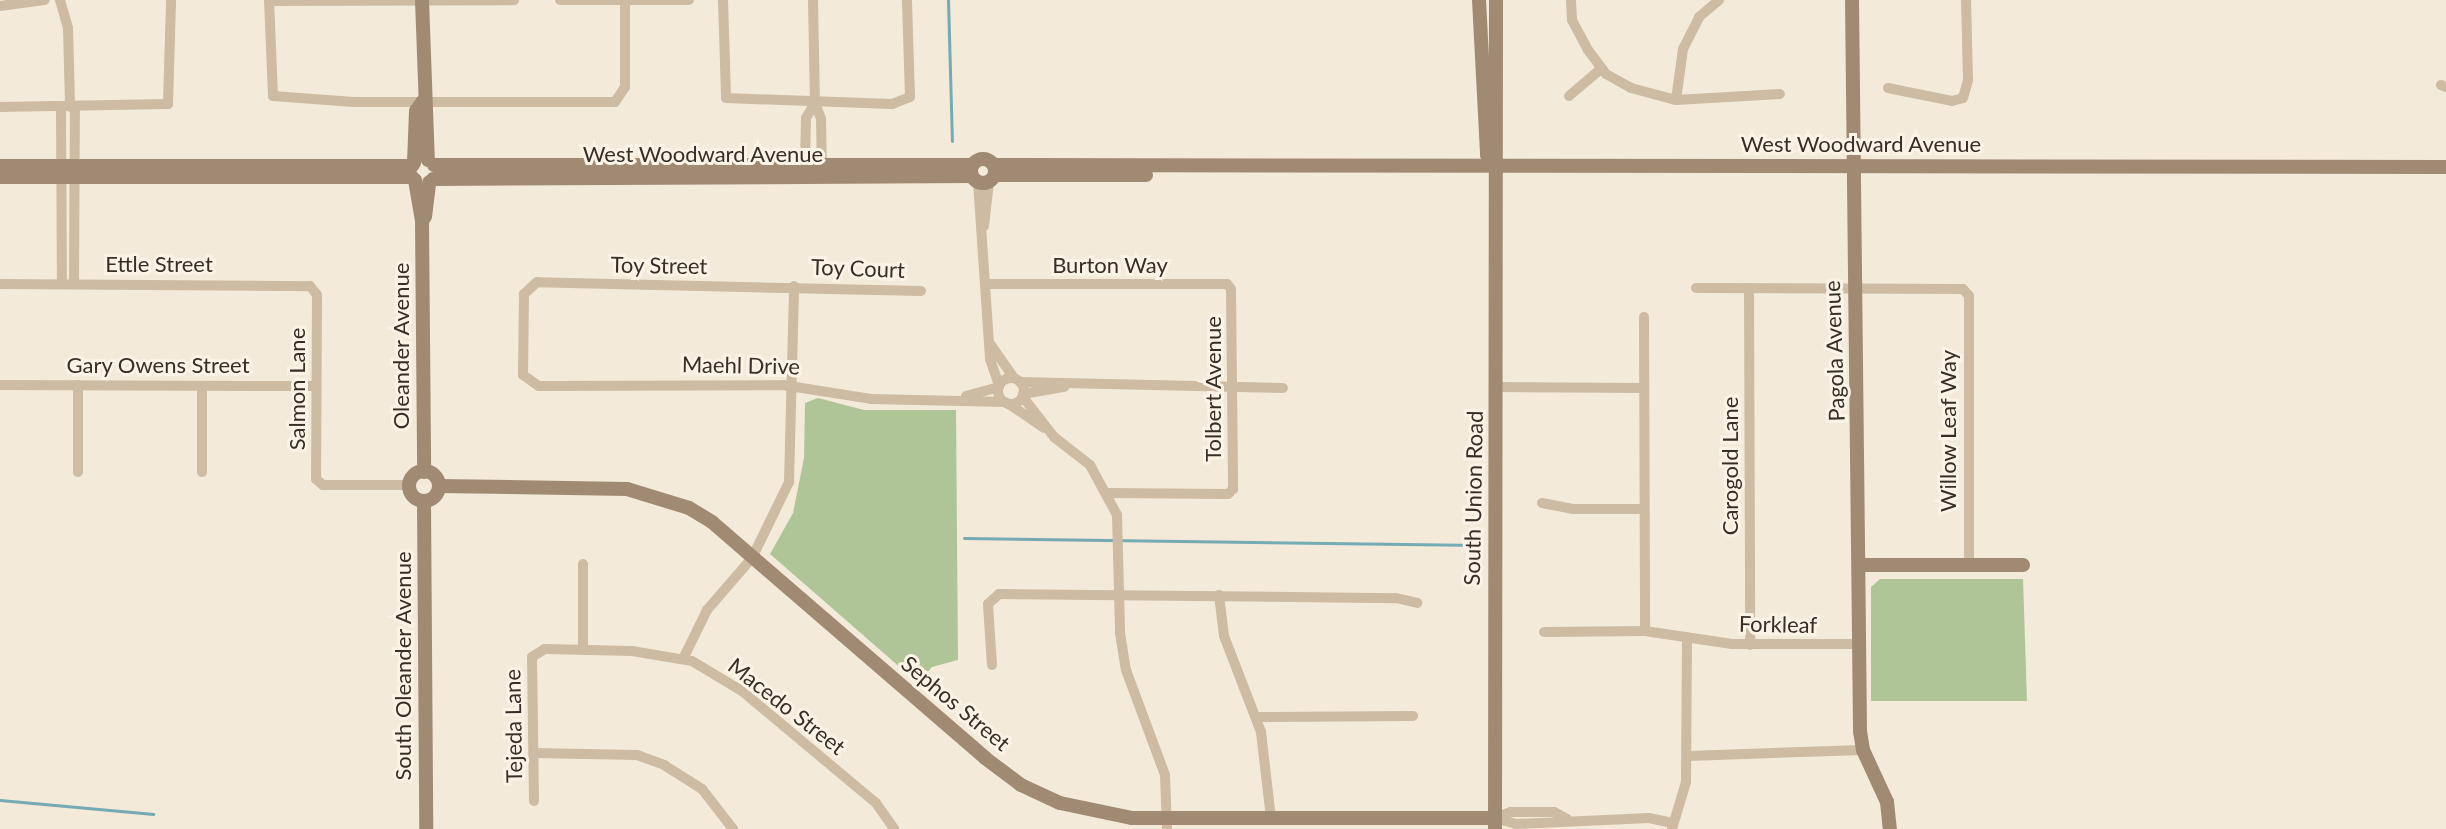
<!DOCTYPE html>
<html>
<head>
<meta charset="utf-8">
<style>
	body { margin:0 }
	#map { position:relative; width:2446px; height:829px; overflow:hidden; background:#f4ead9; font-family:Lato,sans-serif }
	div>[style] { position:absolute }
	.green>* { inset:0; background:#b0c597 }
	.stream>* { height:3px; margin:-1.5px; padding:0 1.5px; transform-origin:1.5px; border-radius:1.5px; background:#75abb4 }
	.street>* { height:10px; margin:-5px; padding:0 5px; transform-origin:5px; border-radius:5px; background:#cdbba3 }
	.street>.ring { margin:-5px; padding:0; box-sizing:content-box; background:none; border:10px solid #cdbba3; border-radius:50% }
	.secondary>* { height:14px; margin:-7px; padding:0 7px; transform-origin:7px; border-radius:7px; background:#a18a74 }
	.secondary>.ring { margin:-7px; padding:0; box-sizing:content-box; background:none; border:14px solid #a18a74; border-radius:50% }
	span { translate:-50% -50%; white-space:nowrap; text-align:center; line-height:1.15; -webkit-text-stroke:6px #fbf4e6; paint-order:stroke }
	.street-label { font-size:22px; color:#382e26 }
</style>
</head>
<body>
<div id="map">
	<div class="green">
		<i style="clip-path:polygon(818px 398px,864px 410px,956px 410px,958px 660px,932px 667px,918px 683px,770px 554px,793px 513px,804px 458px,805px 403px)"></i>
		<i style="clip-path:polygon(1880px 579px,2023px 579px,2027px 701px,1871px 701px,1871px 587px)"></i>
	</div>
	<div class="stream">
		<i style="left:948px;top:0;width:141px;rotate:88.4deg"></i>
		<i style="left:964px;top:538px;width:516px;rotate:0.78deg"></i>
		<i style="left:0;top:800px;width:154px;rotate:5.2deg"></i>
	</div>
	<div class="street">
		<i style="left:60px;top:0;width:29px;rotate:74deg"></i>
		<i style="left:68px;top:28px;width:79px;rotate:88.5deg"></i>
		<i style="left:269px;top:0;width:96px;rotate:87.6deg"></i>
		<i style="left:273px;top:96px;width:81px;rotate:4.2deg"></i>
		<i style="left:354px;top:102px;width:261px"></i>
		<i style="left:615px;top:102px;width:18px;rotate:-56deg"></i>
		<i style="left:625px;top:87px;width:87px;rotate:-90deg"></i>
		<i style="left:560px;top:0;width:129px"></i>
		<i style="left:723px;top:0;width:98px;rotate:88.2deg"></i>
		<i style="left:726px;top:98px;width:166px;rotate:2.1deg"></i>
		<i style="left:892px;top:104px;width:19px;rotate:-21deg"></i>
		<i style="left:910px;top:97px;width:97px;rotate:-91.8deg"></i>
		<i style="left:813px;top:0;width:103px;rotate:88.9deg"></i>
		<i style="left:1571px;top:0;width:20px;rotate:87deg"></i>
		<i style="left:1572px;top:20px;width:34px;rotate:62deg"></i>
		<i style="left:1588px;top:50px;width:30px;rotate:53deg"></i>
		<i style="left:1606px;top:74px;width:29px;rotate:29deg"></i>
		<i style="left:1631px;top:88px;width:47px;rotate:14.9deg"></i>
		<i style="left:1676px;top:100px;width:104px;rotate:-3.3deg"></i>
		<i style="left:269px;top:1px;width:245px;rotate:-0.2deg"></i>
		<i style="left:0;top:6px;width:45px;rotate:-7.6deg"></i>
		<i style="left:2441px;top:85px;width:5px;rotate:22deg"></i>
		<i style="left:1888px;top:88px;width:65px;rotate:11.5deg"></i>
		<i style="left:1952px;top:101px;width:11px;rotate:-15deg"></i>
		<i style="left:1963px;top:98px;width:19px;rotate:-74deg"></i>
		<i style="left:1968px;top:80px;width:80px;rotate:-91.4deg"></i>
		<i style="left:1569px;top:96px;width:43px;rotate:-40.3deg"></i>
		<i style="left:1676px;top:100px;width:51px;rotate:-82.2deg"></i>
		<i style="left:1683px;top:49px;width:36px;rotate:-63deg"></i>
		<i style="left:1699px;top:17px;width:26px;rotate:-40deg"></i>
		<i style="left:0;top:107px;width:168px;rotate:-1deg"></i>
		<i style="left:168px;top:104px;width:104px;rotate:-88.3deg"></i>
		<i style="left:61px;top:107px;width:176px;rotate:89.7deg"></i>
		<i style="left:805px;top:168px;width:50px;rotate:-88.9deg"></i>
		<i style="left:806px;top:118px;width:17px;rotate:-59deg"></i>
		<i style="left:815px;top:103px;width:17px;rotate:69deg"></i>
		<i style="left:821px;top:119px;width:51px;rotate:88.9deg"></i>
		<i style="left:978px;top:182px;width:177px;rotate:86.1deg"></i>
		<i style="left:990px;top:359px;width:28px;rotate:71deg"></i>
		<i style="left:984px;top:226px;width:44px;rotate:-83.5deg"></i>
		<i style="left:74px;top:283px;width:176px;rotate:-89.7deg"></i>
		<i style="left:0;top:284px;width:310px;rotate:0.4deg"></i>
		<i style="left:310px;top:286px;width:11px;rotate:52deg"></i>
		<i style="left:317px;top:295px;width:184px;rotate:90.3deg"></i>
		<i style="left:316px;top:479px;width:9px;rotate:41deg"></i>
		<i style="left:323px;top:485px;width:87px"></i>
		<i style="left:988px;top:284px;width:239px"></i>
		<i style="left:1227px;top:284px;width:6px;rotate:51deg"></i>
		<i style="left:1231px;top:289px;width:200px;rotate:89.4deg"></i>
		<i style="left:1233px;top:489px;width:7px;rotate:135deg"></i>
		<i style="left:1228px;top:494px;width:120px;rotate:-179.5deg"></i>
		<i style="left:1696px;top:288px;width:267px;rotate:0.2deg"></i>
		<i style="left:1963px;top:289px;width:9px;rotate:49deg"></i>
		<i style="left:1969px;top:296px;width:269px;rotate:90deg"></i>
		<i style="left:1749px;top:288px;width:357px;rotate:89.8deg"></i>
		<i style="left:921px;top:291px;width:384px;rotate:-178.7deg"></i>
		<i style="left:537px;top:282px;width:18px;rotate:137deg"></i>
		<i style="left:524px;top:294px;width:81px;rotate:90.7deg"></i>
		<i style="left:523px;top:375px;width:19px;rotate:35deg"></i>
		<i style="left:539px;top:386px;width:244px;rotate:-0.2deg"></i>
		<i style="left:783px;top:385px;width:89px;rotate:9deg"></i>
		<i style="left:871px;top:399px;width:134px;rotate:1.3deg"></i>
		<i style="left:1644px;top:317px;width:314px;rotate:89.8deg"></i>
		<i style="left:991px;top:345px;width:40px;rotate:55.1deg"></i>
		<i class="ring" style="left:998px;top:378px;width:16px;height:16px"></i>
		<i style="left:1020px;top:382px;width:263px;rotate:1.3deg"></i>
		<i style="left:0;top:385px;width:316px;rotate:0.2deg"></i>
		<i style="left:1496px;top:387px;width:148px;rotate:0.4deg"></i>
		<i style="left:1023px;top:394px;width:42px;rotate:-9.7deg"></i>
		<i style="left:966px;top:396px;width:34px;rotate:-15deg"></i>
		<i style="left:1023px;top:397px;width:51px;rotate:52.2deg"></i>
		<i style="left:1054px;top:437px;width:46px;rotate:37.9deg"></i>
		<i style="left:1090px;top:465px;width:57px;rotate:61.6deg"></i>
		<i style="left:1117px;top:515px;width:118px;rotate:88.5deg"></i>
		<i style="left:1120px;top:633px;width:37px;rotate:81deg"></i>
		<i style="left:1126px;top:670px;width:112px;rotate:69.6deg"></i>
		<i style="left:1165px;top:775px;width:54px;rotate:87.9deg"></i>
		<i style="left:1009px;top:404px;width:42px;rotate:34.4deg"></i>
		<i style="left:78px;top:472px;width:87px;rotate:-90deg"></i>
		<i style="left:202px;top:472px;width:86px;rotate:-90deg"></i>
		<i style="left:1542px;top:503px;width:31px;rotate:11deg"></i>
		<i style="left:1572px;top:509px;width:72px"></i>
		<i style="left:1219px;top:595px;width:41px;rotate:83deg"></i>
		<i style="left:1224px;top:636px;width:103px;rotate:68.9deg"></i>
		<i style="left:1261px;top:732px;width:87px;rotate:83.4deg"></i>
		<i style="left:1544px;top:632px;width:101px;rotate:-0.6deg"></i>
		<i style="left:1645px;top:631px;width:88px;rotate:8.5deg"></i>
		<i style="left:1732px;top:644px;width:127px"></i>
		<i style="left:583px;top:648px;width:84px;rotate:-90deg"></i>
		<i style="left:683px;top:659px;width:55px;rotate:-63.9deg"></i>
		<i style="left:707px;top:610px;width:69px;rotate:-49.1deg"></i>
		<i style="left:752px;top:558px;width:85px;rotate:-64deg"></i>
		<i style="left:789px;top:482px;width:196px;rotate:-88.5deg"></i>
		<i style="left:992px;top:665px;width:61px;rotate:-93.8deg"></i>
		<i style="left:988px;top:604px;width:15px;rotate:-42deg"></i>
		<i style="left:999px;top:594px;width:397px;rotate:0.6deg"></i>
		<i style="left:1396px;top:598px;width:22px;rotate:13deg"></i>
		<i style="left:1256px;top:717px;width:157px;rotate:-0.4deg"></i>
		<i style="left:534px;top:753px;width:103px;rotate:1.1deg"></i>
		<i style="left:637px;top:755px;width:29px;rotate:20deg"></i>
		<i style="left:664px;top:765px;width:45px;rotate:32.3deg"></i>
		<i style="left:702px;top:789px;width:51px;rotate:52.2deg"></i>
		<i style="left:1688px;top:756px;width:175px;rotate:-2deg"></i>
		<i style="left:534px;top:801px;width:144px;rotate:-90.8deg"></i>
		<i style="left:532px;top:657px;width:15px;rotate:-32deg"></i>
		<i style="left:545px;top:649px;width:87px;rotate:1.3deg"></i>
		<i style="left:632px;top:651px;width:61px;rotate:9.5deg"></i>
		<i style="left:692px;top:661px;width:58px;rotate:31deg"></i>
		<i style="left:742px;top:691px;width:175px;rotate:39.9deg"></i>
		<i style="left:876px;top:803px;width:32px;rotate:55deg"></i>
		<i style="left:1495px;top:818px;width:22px;rotate:16deg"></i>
		<i style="left:1516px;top:824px;width:133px;rotate:-2.6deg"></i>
		<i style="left:1649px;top:818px;width:24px;rotate:12deg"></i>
		<i style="left:1495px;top:818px;width:17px;rotate:-21deg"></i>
		<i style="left:1511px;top:812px;width:43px"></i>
		<i style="left:1554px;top:812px;width:15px;rotate:28deg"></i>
		<i style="left:1672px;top:829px;width:49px;rotate:-73.4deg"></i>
		<i style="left:1686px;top:782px;width:145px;rotate:-89.6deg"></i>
	</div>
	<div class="secondary">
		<i style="left:422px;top:0;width:160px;rotate:87.9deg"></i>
		<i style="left:1479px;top:0;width:155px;rotate:87deg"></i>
		<i style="left:1487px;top:155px;width:14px;rotate:56deg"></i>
		<i style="left:1852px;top:0;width:731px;rotate:89.37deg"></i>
		<i style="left:1860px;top:731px;width:19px;rotate:81deg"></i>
		<i style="left:1863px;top:750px;width:57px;rotate:65.2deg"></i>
		<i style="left:1887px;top:802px;width:27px;rotate:84deg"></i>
		<i class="ring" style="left:971px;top:159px;width:10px;height:10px"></i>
		<i style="left:414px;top:163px;width:52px;rotate:-87.8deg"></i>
		<i style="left:416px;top:111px;width:12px;rotate:-55deg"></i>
		<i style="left:434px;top:165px;width:538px"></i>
		<i style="left:994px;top:165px;width:1452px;rotate:0.08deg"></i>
		<i style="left:0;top:166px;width:412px"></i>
		<i style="left:995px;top:175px;width:151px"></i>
		<i style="left:0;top:177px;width:412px"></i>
		<i style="left:433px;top:179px;width:539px;rotate:-0.32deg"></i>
		<i style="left:415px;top:180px;width:42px;rotate:80.3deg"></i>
		<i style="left:422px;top:221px;width:251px;rotate:89.5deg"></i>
		<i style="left:425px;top:217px;width:35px;rotate:-83deg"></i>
		<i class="ring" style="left:409px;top:471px;width:16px;height:16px"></i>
		<i style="left:439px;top:486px;width:188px;rotate:0.9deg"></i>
		<i style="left:627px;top:489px;width:65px;rotate:17deg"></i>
		<i style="left:689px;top:508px;width:27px;rotate:31deg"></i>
		<i style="left:712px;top:522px;width:361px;rotate:40.8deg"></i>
		<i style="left:985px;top:758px;width:45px;rotate:36.9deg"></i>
		<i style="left:1021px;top:785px;width:43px;rotate:24.8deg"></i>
		<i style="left:1060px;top:803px;width:74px;rotate:11.8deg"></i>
		<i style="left:1132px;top:818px;width:363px"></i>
		<i style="left:424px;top:502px;width:327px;rotate:89.6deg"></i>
		<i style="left:1860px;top:565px;width:163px"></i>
		<i style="left:1495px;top:829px;width:829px;rotate:-89.93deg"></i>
	</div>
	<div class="street-label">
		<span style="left:1861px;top:144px">West Woodward Avenue</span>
		<span style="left:703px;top:154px">West Woodward Avenue</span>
		<span style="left:159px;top:264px">Ettle Street</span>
		<span style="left:659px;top:265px;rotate:1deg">Toy Street</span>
		<span style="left:1110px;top:265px">Burton Way</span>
		<span style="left:858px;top:268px;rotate:2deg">Toy Court</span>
		<span style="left:401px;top:346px;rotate:-90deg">Oleander Avenue</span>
		<span style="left:1834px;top:351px;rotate:-92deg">Pagola Avenue</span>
		<span style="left:158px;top:365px">Gary Owens Street</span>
		<span style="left:741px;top:365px;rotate:1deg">Maehl Drive</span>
		<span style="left:297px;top:389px;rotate:-90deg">Salmon Lane</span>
		<span style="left:1213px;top:389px;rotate:-90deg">Tolbert Avenue</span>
		<span style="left:1948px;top:431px;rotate:-90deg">Willow Leaf Way</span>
		<span style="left:1730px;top:466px;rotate:-90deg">Carogold Lane</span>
		<span style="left:1473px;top:498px;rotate:-89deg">South Union Road</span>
		<span style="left:1778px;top:624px;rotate:1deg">Forkleaf</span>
		<span style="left:403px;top:666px;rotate:-90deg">South Oleander Avenue</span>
		<span style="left:956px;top:703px;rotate:40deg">Sephos Street</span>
		<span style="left:787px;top:706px;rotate:38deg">Macedo Street</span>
		<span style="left:513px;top:726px;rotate:-91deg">Tejeda Lane</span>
	</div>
</div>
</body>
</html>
